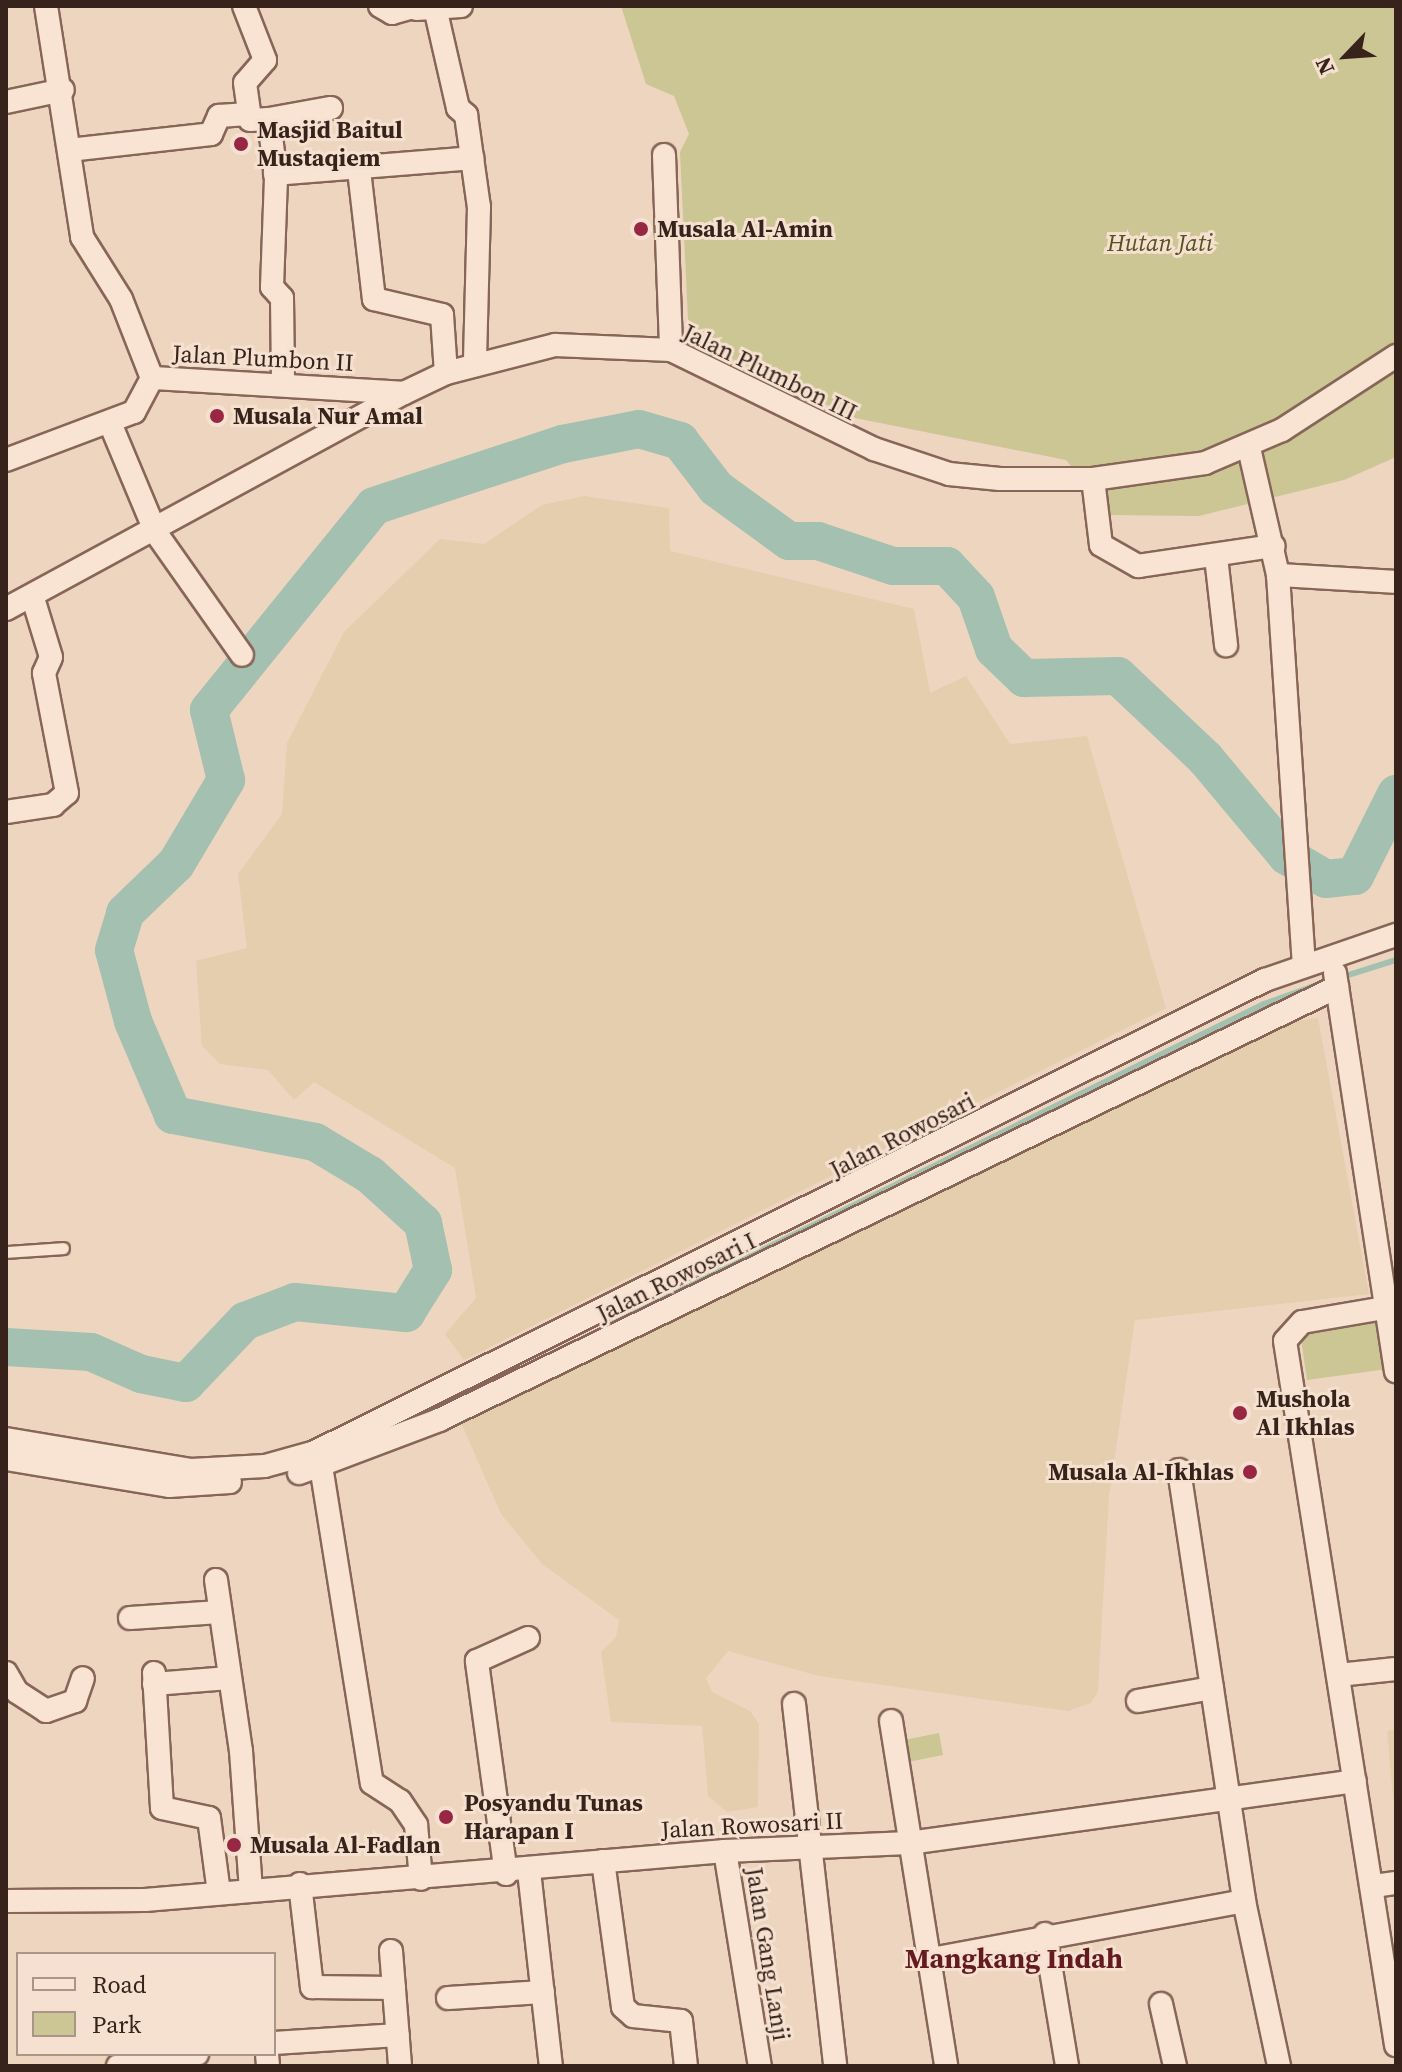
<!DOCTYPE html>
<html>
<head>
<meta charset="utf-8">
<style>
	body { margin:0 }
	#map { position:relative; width:1402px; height:2072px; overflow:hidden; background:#eed5c0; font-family:"Source Serif 4",serif }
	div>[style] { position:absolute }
	.farmland>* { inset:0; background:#e4cead }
	.green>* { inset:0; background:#ccc594 }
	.stream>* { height:6px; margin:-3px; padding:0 3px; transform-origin:3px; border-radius:3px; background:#a3c0b0 }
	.river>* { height:38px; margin:-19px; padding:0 19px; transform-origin:19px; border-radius:19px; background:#a3c0b0 }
	.roads { filter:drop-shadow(2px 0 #876658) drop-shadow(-2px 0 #876658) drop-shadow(0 2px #876658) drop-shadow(0 -2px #876658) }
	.lane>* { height:11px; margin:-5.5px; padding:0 5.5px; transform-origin:5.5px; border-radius:5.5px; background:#f9e4d3 }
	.street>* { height:22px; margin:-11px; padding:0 11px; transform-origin:11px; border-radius:11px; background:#f9e4d3 }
	.dots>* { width:22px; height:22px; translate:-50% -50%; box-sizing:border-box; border:4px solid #f6e1d0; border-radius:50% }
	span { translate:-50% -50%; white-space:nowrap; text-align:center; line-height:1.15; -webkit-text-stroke:6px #f6e1d0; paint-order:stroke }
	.poi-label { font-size:24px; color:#37231c; font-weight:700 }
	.left { translate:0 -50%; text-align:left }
	.right { translate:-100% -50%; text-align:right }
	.park-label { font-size:24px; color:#535323; font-style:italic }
	.street-label { font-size:24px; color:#37231c }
	.quarter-label { font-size:28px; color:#641b1e; font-weight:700 }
	.frame { position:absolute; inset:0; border:8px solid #37231c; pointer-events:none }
	.legend { position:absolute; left:16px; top:1952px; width:260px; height:104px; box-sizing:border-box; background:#f6e1d0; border:2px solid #aa9588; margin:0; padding:10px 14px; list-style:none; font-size:24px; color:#37231c }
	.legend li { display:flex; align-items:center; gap:16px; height:40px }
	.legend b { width:40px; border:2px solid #aa9588 }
	.north { position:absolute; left:1306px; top:16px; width:80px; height:80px; -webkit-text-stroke:6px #f6e1d0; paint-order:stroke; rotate:245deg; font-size:22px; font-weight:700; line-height:32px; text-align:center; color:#37231c }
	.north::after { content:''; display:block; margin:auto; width:28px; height:36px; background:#37231c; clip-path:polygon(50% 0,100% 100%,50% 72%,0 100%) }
</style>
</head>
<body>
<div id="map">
	<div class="farmland">
		<i style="clip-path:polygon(584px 496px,669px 508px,670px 551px,914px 609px,930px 693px,966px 676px,1010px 744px,1087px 736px,1166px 1008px,464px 1360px,445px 1334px,476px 1298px,455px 1168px,314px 1082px,294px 1100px,268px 1070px,220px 1064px,202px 1046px,196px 961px,247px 948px,238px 874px,282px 814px,287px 743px,344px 632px,440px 539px,484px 544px,542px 505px)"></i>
		<i style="clip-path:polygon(1318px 1018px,1369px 1294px,1135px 1320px,1109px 1496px,1098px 1691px,1091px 1703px,1068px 1711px,819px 1676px,728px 1651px,706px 1678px,712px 1692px,750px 1711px,759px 1724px,758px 1807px,727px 1812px,708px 1796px,702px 1726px,611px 1722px,601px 1652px,616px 1637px,619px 1620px,542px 1564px,501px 1514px,455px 1409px,1266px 1025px)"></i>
		<i style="clip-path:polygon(1396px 1729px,1396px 1807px,1394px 1807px,1387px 1731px)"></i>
	</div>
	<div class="green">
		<i style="clip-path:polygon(621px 6px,1396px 6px,1396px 457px,1344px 480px,1199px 516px,1111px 515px,1066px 460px,845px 416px,689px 340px,680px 152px,689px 134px,674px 96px,646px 84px)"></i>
		<i style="clip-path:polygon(1380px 1316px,1387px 1369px,1307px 1380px,1299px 1326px)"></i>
		<i style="clip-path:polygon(939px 1733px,943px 1755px,903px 1763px,899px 1741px)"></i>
	</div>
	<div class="stream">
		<i style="left:1339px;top:978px;width:60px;rotate:-17.5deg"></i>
		<i style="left:606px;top:1327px;width:733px;rotate:-26.15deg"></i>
		<i style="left:1264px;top:1004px;width:56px;rotate:-19.7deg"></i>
		<i style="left:235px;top:1479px;width:61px;rotate:-7.6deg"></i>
	</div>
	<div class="river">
		<i style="left:6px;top:1347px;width:85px;rotate:3.4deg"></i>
		<i style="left:91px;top:1352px;width:55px;rotate:23.7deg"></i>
		<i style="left:141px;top:1374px;width:46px;rotate:11.3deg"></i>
		<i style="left:186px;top:1383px;width:86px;rotate:-46.4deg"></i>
		<i style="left:245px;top:1321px;width:53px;rotate:-20.8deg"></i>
		<i style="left:295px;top:1302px;width:112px;rotate:5.7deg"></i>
		<i style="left:406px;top:1313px;width:51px;rotate:-57.9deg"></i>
		<i style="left:433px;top:1270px;width:48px;rotate:-102deg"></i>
		<i style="left:423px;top:1223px;width:72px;rotate:-137.8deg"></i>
		<i style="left:370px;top:1175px;width:64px;rotate:-149deg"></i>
		<i style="left:315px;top:1142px;width:145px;rotate:-169.2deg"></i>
		<i style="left:173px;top:1115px;width:102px;rotate:-113.1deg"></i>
		<i style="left:133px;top:1021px;width:73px;rotate:-105deg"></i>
		<i style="left:114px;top:950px;width:39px;rotate:-73deg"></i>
		<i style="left:125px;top:913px;width:71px;rotate:-43.9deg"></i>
		<i style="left:176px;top:864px;width:98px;rotate:-59.2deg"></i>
		<i style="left:226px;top:780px;width:72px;rotate:-103.7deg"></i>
		<i style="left:209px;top:710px;width:262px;rotate:-51deg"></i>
		<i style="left:374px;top:506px;width:199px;rotate:-18.2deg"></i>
		<i style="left:563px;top:444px;width:77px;rotate:-11.2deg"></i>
		<i style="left:639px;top:429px;width:43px;rotate:16.3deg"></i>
		<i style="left:680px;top:441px;width:59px;rotate:52.5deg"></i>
		<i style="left:716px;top:488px;width:90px;rotate:36deg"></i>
		<i style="left:789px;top:541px;width:29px"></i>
		<i style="left:818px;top:541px;width:79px;rotate:18.4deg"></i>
		<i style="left:893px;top:566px;width:54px"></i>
		<i style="left:947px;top:566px;width:42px;rotate:46.9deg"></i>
		<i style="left:976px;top:597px;width:55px;rotate:70.9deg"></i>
		<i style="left:994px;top:649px;width:42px;rotate:44deg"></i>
		<i style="left:1024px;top:678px;width:94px;rotate:-1.2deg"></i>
		<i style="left:1118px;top:676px;width:120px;rotate:43.3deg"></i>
		<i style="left:1205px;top:758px;width:128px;rotate:50.1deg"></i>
		<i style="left:1287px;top:856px;width:45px;rotate:30.5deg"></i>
		<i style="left:1326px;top:879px;width:29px;rotate:-6deg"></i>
		<i style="left:1355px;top:876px;width:92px;rotate:-63.4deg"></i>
	</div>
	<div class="roads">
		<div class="lane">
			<i style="left:6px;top:1252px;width:57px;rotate:-4deg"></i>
		</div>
		<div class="street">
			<i style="left:46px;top:6px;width:234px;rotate:81.1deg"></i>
			<i style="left:82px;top:237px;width:73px;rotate:57.8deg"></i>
			<i style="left:121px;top:299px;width:85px;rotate:68.6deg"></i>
			<i style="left:244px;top:6px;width:58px;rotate:68.7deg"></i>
			<i style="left:265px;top:60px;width:30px;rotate:131deg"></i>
			<i style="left:245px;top:83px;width:37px;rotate:82deg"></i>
			<i style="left:250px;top:120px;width:19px;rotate:-3deg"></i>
			<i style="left:269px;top:119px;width:59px;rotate:83.2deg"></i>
			<i style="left:276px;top:178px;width:109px;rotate:92.1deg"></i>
			<i style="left:272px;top:287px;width:15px;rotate:48deg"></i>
			<i style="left:282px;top:298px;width:84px;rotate:89.3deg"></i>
			<i style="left:380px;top:6px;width:14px;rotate:30deg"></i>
			<i style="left:392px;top:13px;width:25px;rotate:-16deg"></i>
			<i style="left:416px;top:9px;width:45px;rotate:-3.8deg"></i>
			<i style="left:436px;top:12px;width:98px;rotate:77.1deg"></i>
			<i style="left:458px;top:108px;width:11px;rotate:41deg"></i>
			<i style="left:466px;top:115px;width:93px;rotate:82deg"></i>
			<i style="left:479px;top:207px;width:158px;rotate:91.5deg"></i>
			<i style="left:6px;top:102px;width:58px;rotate:-11.9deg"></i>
			<i style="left:269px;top:119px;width:63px;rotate:-10.1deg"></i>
			<i style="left:69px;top:150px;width:143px;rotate:-6.4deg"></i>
			<i style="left:211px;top:134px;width:20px;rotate:-66deg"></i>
			<i style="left:219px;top:116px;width:29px;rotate:-4deg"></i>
			<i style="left:664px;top:155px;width:195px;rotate:87.9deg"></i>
			<i style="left:359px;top:170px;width:130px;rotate:83.4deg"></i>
			<i style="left:374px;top:299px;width:70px;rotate:13.2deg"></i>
			<i style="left:442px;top:315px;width:58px;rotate:86.1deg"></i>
			<i style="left:275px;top:174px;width:198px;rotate:-4.6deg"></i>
			<i style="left:152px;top:378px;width:252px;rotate:3.4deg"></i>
			<i style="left:110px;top:423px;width:119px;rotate:67.3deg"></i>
			<i style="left:156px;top:533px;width:149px;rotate:54.8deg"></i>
			<i style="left:1249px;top:448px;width:130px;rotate:77.1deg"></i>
			<i style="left:1278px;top:575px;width:389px;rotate:86.2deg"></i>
			<i style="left:6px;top:460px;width:137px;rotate:-20.6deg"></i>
			<i style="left:134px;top:412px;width:38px;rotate:-62deg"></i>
			<i style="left:1093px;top:479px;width:66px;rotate:83.1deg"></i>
			<i style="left:1101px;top:545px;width:43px;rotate:29.6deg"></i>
			<i style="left:1138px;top:566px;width:137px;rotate:-8.4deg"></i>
			<i style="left:1216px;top:557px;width:89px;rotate:83.5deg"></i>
			<i style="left:1278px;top:575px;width:118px;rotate:3.4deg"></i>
			<i style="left:6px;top:609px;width:453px;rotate:-28.5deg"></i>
			<i style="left:404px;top:393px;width:47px;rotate:-25.5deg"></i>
			<i style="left:446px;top:373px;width:113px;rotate:-14.4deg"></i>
			<i style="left:555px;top:345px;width:116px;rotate:2.5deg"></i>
			<i style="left:671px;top:350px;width:226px;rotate:26deg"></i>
			<i style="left:874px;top:449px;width:79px;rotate:18.4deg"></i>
			<i style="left:949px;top:474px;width:51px;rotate:5.6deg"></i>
			<i style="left:1000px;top:479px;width:93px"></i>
			<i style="left:1093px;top:479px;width:113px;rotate:-8.1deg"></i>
			<i style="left:1205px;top:463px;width:84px;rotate:-23.2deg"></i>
			<i style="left:1282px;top:430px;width:136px;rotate:-33deg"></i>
			<i style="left:6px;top:812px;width:48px;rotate:-8.5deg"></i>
			<i style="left:53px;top:805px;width:18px;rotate:-41deg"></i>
			<i style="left:67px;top:793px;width:122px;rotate:-100.9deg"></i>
			<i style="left:44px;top:673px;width:17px;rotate:-66deg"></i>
			<i style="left:51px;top:657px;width:62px;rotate:-107deg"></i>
			<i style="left:1335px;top:973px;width:403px;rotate:81.3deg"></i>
			<i style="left:1396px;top:1306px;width:95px;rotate:170.3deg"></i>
			<i style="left:1302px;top:1322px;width:25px;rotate:132deg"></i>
			<i style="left:1285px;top:1341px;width:713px;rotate:81.04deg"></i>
			<i style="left:6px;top:1439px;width:188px;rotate:9.5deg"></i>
			<i style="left:191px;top:1470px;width:74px;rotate:-3.1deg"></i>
			<i style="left:265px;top:1466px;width:52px;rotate:-15.6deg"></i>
			<i style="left:315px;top:1452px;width:1061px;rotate:-26.42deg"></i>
			<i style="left:1265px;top:980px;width:139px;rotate:-19deg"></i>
			<i style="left:6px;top:1459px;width:165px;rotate:9.4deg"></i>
			<i style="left:169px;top:1486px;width:61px;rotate:-3.8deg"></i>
			<i style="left:321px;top:1466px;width:321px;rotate:80.9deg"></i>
			<i style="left:372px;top:1783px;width:33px;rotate:33deg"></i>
			<i style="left:400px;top:1801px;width:29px;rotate:56deg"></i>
			<i style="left:416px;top:1825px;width:54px;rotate:84.7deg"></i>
			<i style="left:1179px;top:1470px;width:436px;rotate:81.4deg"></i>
			<i style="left:1244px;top:1901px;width:169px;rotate:78deg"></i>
			<i style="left:299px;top:1473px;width:150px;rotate:-20.7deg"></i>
			<i style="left:439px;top:1420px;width:997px;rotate:-25.74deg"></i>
			<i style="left:216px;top:1580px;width:173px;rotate:81.7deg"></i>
			<i style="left:241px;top:1751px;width:138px;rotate:85.9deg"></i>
			<i style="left:130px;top:1618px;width:90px;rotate:-3.8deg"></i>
			<i style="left:6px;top:1673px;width:22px;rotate:60deg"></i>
			<i style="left:17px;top:1692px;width:35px;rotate:33deg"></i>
			<i style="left:46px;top:1711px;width:31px;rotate:-19deg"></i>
			<i style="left:75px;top:1701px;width:24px;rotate:-71deg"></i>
			<i style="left:154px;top:1673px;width:135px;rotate:86.6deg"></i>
			<i style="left:162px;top:1808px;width:48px;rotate:12deg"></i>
			<i style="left:209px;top:1818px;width:76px;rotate:82.4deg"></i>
			<i style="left:1338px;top:1675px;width:58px;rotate:-5.9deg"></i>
			<i style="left:154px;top:1684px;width:75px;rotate:-4.6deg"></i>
			<i style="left:1138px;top:1701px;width:75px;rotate:-10deg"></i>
			<i style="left:794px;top:1704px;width:364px;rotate:83.5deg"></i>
			<i style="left:891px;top:1721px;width:349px;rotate:80.9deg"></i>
			<i style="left:725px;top:1851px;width:218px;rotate:80.8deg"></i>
			<i style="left:603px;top:1861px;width:147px;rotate:82.2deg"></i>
			<i style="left:623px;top:2007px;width:13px;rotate:42deg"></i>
			<i style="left:633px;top:2016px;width:48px;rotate:5.9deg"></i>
			<i style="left:681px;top:2021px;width:45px;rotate:83.7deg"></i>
			<i style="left:529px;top:1871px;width:196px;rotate:83.6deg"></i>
			<i style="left:506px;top:1874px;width:215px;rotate:-97.8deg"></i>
			<i style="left:477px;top:1661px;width:56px;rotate:-24.3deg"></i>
			<i style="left:300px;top:1884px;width:104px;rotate:83.4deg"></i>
			<i style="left:312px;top:1987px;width:82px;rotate:0.7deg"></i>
			<i style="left:1374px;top:1886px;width:22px;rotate:-8deg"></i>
			<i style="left:6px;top:1901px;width:139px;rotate:-0.4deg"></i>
			<i style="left:145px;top:1900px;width:582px;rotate:-4.83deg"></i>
			<i style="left:725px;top:1851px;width:184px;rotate:-2.5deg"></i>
			<i style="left:909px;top:1843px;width:450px;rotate:-7.9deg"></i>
			<i style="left:1045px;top:1934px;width:134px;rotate:80.5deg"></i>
			<i style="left:391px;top:1951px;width:115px;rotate:85.5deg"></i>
			<i style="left:926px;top:1960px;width:323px;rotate:-10.5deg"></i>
			<i style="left:448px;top:1998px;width:95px;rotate:-3.6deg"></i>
			<i style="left:1161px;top:2004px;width:64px;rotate:77.3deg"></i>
			<i style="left:274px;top:2043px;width:124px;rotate:-3.7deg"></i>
			<i style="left:267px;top:2054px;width:12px;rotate:85deg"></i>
			<i style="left:118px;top:2066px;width:80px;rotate:-8.6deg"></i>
		</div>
	</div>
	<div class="dots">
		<i style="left:241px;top:144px;background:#972743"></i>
		<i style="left:641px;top:229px;background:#972743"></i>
		<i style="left:217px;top:416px;background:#972743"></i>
		<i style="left:1240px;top:1413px;background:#972743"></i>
		<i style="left:1250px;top:1472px;background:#972743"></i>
		<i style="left:446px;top:1817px;background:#972743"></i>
		<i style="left:234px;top:1845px;background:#972743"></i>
	</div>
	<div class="poi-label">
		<span class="left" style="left:257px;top:144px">Masjid Baitul<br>Mustaqiem</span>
		<span class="left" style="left:657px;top:229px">Musala Al-Amin</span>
		<span class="left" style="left:233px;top:416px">Musala Nur Amal</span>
		<span class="left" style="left:1256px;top:1413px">Mushola<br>Al Ikhlas</span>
		<span class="right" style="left:1234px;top:1472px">Musala Al-Ikhlas</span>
		<span class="left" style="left:464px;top:1817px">Posyandu Tunas<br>Harapan I</span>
		<span class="left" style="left:250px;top:1845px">Musala Al-Fadlan</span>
	</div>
	<div class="park-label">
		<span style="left:1160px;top:243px">Hutan Jati</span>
	</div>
	<div class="street-label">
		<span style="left:263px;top:358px;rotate:3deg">Jalan Plumbon II</span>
		<span style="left:770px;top:372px;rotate:26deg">Jalan Plumbon III</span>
		<span style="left:902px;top:1135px;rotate:-27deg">Jalan Rowosari</span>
		<span style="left:676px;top:1277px;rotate:-26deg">Jalan Rowosari I</span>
		<span style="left:752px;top:1825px;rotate:-3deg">Jalan Rowosari II</span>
		<span style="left:768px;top:1954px;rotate:81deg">Jalan Gang Lanji</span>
	</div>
	<div class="quarter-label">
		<span style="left:1014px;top:1958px">Mangkang Indah</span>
	</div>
	<div class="frame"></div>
	<ul class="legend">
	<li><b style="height:10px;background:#f9e4d3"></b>Road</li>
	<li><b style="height:22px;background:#ccc594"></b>Park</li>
	</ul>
	<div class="north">N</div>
</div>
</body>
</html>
